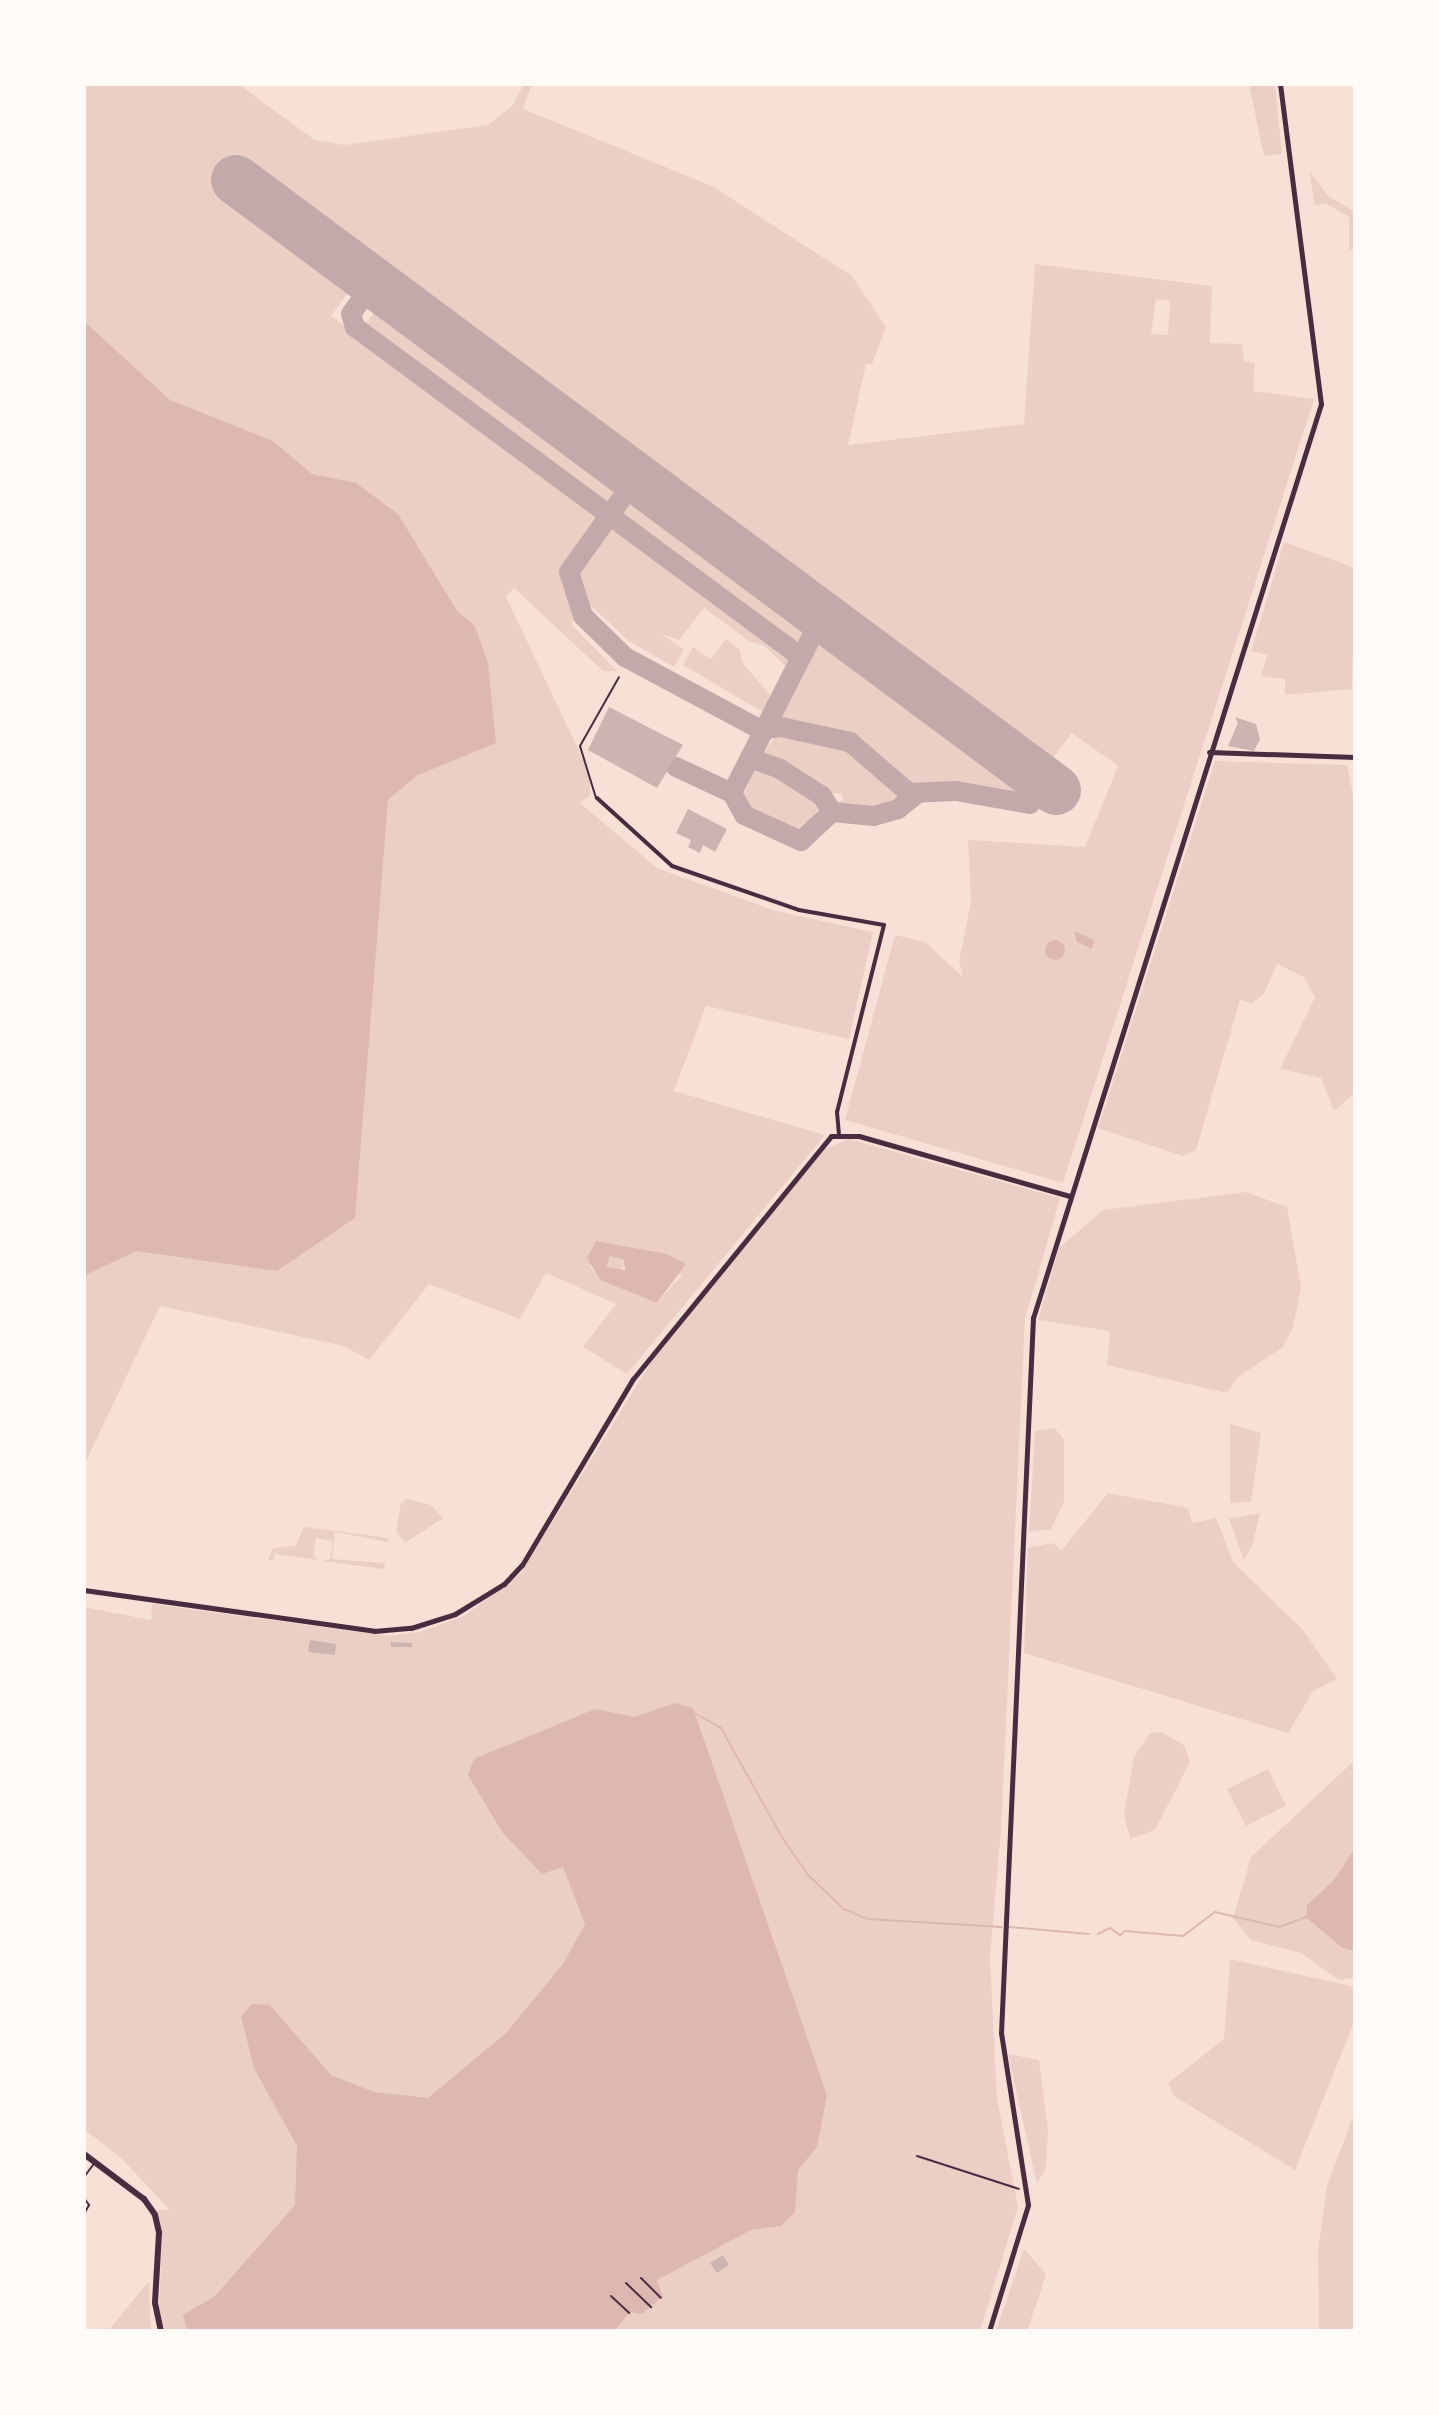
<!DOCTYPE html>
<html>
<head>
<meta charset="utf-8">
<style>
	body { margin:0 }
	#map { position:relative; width:1439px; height:2415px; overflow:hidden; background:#f7e1d7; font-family:Signika,sans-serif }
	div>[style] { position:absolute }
	.green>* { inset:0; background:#ebcfc5 }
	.round { border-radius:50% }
	.water>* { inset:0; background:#dcb8b0 }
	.stream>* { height:2px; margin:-1px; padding:0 1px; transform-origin:1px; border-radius:1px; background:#dcb8b0 }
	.taxiway>* { height:20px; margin:-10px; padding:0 10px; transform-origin:10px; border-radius:10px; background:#c3aaaa }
	.runway>* { height:50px; margin:-25px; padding:0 25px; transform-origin:25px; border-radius:25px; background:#c3aaaa }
	.building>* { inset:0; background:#ccb4b1 }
	.path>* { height:2px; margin:-1px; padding:0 1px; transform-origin:1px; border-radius:1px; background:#4a2c40 }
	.service>* { height:2px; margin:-1px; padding:0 1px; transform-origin:1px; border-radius:1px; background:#4a2c40 }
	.minor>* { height:4px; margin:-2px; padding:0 2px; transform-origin:2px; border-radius:2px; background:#4a2c40 }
	.tertiary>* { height:5px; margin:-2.5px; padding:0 2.5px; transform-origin:2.5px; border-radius:2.5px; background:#4a2c40 }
	.primary>* { height:6px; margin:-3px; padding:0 3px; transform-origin:3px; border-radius:3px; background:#4a2c40 }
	span { translate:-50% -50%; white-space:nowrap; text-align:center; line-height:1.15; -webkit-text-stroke:6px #fffaf5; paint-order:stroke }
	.frame { position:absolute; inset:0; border:86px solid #fffaf5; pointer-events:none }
</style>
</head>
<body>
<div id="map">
	<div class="green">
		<i style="clip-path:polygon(evenodd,84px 84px,238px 84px,315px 140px,344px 145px,488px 125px,512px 106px,524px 84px,532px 84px,523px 109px,712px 186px,852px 276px,886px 327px,872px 364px,866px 364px,848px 445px,1024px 424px,1035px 264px,1212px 286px,1210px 343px,1242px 344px,1244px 361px,1255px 363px,1253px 391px,1314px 399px,1063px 1183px,845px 1120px,895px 935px,925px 942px,963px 977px,959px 961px,971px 902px,968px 840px,1085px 847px,1118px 766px,1072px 733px,1048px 764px,245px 166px,225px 192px,352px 287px,331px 316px,358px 336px,378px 306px,805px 626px,805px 638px,792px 664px,785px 666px,766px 647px,749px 641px,704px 608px,679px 640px,660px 633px,684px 649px,674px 667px,629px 641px,590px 605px,584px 610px,571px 577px,565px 582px,578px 616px,571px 624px,617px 671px,603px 671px,514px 588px,506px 597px,590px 774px,590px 795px,580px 803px,657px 868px,776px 911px,873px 932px,849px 1039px,706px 1006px,674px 1091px,825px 1135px,627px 1374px,583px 1347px,616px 1304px,546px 1273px,520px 1319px,429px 1284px,369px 1360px,344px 1346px,160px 1306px,84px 1465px,84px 84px,1156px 299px,1170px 301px,1168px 335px,1151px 334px,1156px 299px,84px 84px,619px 1244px,682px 1275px,657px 1303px,600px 1280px,590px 1266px,619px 1244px)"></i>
		<i style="clip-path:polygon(1249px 84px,1275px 84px,1282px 154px,1264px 156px)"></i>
		<i style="clip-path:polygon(1310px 172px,1328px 196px,1355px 212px,1355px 250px,1349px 249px,1349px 217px,1327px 204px,1314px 205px)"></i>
		<i style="clip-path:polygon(1284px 542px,1355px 568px,1352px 689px,1285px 695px,1285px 679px,1261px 676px,1267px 655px,1251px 651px)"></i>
		<i style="clip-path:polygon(819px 637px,1028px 790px,1028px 799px,951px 786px,912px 789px,851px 738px,777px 722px)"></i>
		<i style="clip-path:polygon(726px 639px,740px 650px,742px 662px,775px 701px,768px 715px,683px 665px,693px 647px,711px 659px)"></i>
		<i style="clip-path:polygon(779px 730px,852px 747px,905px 799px,885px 809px,832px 806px,843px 800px,842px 793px,827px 794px,784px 766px,760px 759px)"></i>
		<i style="clip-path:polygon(1215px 761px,1347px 765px,1355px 806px,1355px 1093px,1334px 1111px,1321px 1078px,1280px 1069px,1315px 997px,1304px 977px,1277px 964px,1264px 994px,1252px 1003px,1240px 1000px,1196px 1150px,1183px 1156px,1098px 1128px)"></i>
		<i style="clip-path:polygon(757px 765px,781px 773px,823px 803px,800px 833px,754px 812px,744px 794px)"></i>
		<i style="clip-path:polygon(849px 1139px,1060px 1198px,1025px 1319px,1001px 1830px,990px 1959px,997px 2098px,1018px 2207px,980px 2331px,166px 2331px,159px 2314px,162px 2232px,157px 2210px,170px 2210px,121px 2158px,84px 2129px,84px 1607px,151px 1620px,152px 1604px,389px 1636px,420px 1632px,464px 1616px,521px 1573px,656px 1354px,825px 1149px)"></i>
		<i style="clip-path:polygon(1246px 1192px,1287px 1207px,1301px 1287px,1293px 1328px,1283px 1347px,1238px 1377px,1227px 1393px,1107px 1365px,1110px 1331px,1038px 1320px,1059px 1248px,1103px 1210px)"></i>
		<i class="round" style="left:606px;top:1255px;width:18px;height:18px"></i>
		<i style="clip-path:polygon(1230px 1424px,1261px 1433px,1251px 1502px,1230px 1503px)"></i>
		<i style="clip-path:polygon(1055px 1428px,1064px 1440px,1064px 1502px,1051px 1529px,1029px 1532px,1035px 1431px)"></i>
		<i style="clip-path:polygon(1108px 1493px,1188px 1508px,1192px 1523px,1216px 1518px,1233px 1562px,1303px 1630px,1337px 1679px,1313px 1691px,1288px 1733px,1024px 1653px,1028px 1548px,1053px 1543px,1061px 1551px)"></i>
		<i style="clip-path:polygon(407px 1499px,431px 1505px,443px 1518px,405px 1543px,396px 1532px,401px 1503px)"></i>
		<i style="clip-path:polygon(1260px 1513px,1252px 1546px,1244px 1561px,1229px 1519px)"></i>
		<i style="clip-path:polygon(304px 1527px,388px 1538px,388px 1542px,335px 1532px,332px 1559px,385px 1563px,384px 1569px,323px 1561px,330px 1559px,333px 1541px,316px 1538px,313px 1556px,318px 1560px,275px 1554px,273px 1561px,268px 1560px,272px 1549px,296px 1545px)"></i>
		<i style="clip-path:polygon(1161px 1732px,1184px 1745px,1190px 1762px,1155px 1830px,1130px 1839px,1124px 1815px,1134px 1757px,1150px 1733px)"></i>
		<i style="clip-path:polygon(1355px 1760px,1355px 1848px,1334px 1880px,1307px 1905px,1306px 1916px,1342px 1948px,1355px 1951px,1355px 1978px,1339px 1980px,1301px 1953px,1251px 1940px,1233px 1918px,1251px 1857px)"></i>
		<i style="clip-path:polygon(1268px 1769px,1286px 1806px,1246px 1826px,1227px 1789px)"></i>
		<i style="clip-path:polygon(1230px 1959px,1355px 1987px,1355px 2020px,1295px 2170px,1174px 2096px,1168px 2083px,1224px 2039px)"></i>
		<i style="clip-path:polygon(1008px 2054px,1039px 2060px,1048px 2130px,1046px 2168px,1037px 2184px)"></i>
		<i style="clip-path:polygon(1355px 2111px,1355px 2331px,1319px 2331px,1318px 2251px,1327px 2186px)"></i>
		<i style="clip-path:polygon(1024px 2249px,1046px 2274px,1040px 2293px,1027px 2331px,996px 2331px)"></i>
		<i style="clip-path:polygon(149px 2281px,151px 2331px,108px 2331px)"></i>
	</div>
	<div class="water">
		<i style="clip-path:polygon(84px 321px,170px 400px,273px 441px,312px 474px,356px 483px,398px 514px,457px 611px,475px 626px,488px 663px,496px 743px,416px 776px,388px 800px,355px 1218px,277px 1271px,136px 1251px,84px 1276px)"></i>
		<i style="clip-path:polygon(1074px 931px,1094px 940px,1092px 949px,1077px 942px)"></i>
		<i class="round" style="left:1045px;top:940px;width:20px;height:20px"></i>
		<i style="clip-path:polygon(evenodd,596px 1241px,667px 1254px,686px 1264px,657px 1303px,600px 1280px,587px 1258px,596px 1241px,610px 1256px,624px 1260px,625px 1270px,606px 1267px,610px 1256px)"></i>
		<i style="clip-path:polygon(675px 1703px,693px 1708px,827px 2095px,817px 2147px,798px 2170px,795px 2212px,781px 2226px,751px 2230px,657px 2280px,663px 2296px,642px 2314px,630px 2312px,614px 2331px,187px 2331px,183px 2315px,215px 2296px,295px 2205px,297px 2146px,254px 2068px,241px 2016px,252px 2004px,270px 2005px,331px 2075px,374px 2092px,428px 2098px,506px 2033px,563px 1964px,585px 1924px,563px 1867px,542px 1874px,502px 1832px,468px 1775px,474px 1759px,595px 1709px,635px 1717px)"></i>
		<i style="clip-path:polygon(1355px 1848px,1355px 1951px,1342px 1948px,1306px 1917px,1307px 1905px,1334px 1880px)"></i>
	</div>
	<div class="stream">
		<i style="left:696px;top:1714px;width:29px;rotate:29deg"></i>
		<i style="left:721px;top:1728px;width:127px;rotate:60.8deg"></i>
		<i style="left:783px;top:1839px;width:44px;rotate:55.2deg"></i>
		<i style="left:808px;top:1875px;width:50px;rotate:43.4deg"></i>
		<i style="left:844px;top:1909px;width:26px;rotate:23deg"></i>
		<i style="left:868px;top:1919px;width:134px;rotate:3.4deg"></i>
		<i style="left:1009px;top:1927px;width:80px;rotate:5deg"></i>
		<i style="left:1098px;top:1934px;width:13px;rotate:-27deg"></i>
		<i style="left:1110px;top:1928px;width:12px;rotate:35deg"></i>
		<i style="left:1120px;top:1935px;width:6px;rotate:-39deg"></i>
		<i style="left:1125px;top:1931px;width:58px;rotate:4.9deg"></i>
		<i style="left:1183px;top:1936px;width:40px;rotate:-37deg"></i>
		<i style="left:1215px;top:1912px;width:66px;rotate:13.2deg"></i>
		<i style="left:1279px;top:1927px;width:29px;rotate:-20deg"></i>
	</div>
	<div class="taxiway">
		<i style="left:386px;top:290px;width:12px;rotate:-175deg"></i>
		<i style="left:374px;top:289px;width:12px;rotate:145deg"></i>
		<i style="left:364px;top:296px;width:22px;rotate:126deg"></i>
		<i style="left:351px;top:314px;width:14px;rotate:73deg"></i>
		<i style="left:355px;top:327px;width:555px;rotate:36.5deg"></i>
		<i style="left:637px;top:477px;width:117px;rotate:125.6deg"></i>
		<i style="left:569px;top:572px;width:46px;rotate:72.3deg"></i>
		<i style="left:583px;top:616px;width:59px;rotate:44.3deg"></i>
		<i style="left:625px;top:657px;width:154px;rotate:28.2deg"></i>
		<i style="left:761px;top:730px;width:20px;rotate:-9deg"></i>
		<i style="left:781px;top:727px;width:71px;rotate:12.3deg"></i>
		<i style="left:850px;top:742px;width:78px;rotate:40.8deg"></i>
		<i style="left:909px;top:793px;width:47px;rotate:-2.4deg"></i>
		<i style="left:956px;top:791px;width:75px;rotate:10deg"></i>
		<i style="left:1030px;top:804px;width:20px;rotate:-49deg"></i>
		<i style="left:1043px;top:789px;width:14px;rotate:-107deg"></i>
		<i style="left:806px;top:603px;width:16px;rotate:55deg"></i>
		<i style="left:815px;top:616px;width:14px;rotate:90deg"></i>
		<i style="left:750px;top:758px;width:32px;rotate:20deg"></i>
		<i style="left:780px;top:769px;width:50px;rotate:32.7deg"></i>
		<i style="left:822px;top:796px;width:19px;rotate:58deg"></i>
		<i style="left:676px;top:767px;width:62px;rotate:24.9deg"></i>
		<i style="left:732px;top:793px;width:25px;rotate:61deg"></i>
		<i style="left:744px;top:815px;width:63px;rotate:24.5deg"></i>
		<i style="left:801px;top:841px;width:42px;rotate:-43.1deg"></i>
		<i style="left:832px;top:812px;width:42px;rotate:5.4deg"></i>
		<i style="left:874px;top:816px;width:25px;rotate:-16deg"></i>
		<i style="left:898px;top:809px;width:22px;rotate:-39deg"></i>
		<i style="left:732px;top:793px;width:183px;rotate:-63deg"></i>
		<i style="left:815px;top:630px;width:12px;rotate:-35deg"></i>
		<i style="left:825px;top:623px;width:11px;rotate:10deg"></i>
	</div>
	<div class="runway">
		<i style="left:236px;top:180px;width:1022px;rotate:36.65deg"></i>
	</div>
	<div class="building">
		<i style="clip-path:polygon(609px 707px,683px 745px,657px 788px,588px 750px)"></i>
		<i style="clip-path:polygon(1235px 717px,1256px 724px,1260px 739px,1254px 751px,1228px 746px,1238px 723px)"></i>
		<i style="clip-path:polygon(688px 809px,727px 829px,715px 852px,703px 845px,700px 853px,688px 847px,691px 840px,676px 833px)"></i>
		<i style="clip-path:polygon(310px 1640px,336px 1644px,335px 1655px,308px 1652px)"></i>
		<i style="clip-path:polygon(391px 1642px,412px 1643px,412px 1647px,391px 1647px)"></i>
		<i style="clip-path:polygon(723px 2255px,729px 2265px,717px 2273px,710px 2263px)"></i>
	</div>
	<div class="path">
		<i style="left:641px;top:2278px;width:28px;rotate:45deg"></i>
		<i style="left:626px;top:2283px;width:35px;rotate:44deg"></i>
		<i style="left:611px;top:2296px;width:25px;rotate:43deg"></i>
	</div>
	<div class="service">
		<i style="left:596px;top:798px;width:54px;rotate:-107.1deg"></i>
		<i style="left:580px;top:746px;width:79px;rotate:-60.5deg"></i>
		<i style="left:917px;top:2156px;width:107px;rotate:17.9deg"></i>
		<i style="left:84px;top:2177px;width:15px;rotate:-53deg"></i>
		<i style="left:84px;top:2198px;width:9px;rotate:54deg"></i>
		<i style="left:89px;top:2205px;width:10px;rotate:119deg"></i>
	</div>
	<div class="minor">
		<i style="left:597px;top:798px;width:101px;rotate:42.2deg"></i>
		<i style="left:672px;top:866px;width:134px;rotate:19.1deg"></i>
		<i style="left:799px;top:910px;width:86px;rotate:10deg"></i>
		<i style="left:884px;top:925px;width:193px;rotate:104.1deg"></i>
		<i style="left:837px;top:1112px;width:21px;rotate:85deg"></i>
	</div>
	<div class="tertiary">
		<i style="left:1209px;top:752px;width:146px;rotate:2deg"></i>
		<i style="left:84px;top:1590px;width:293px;rotate:8deg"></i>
		<i style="left:374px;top:1631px;width:37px;rotate:-5deg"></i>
		<i style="left:411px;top:1628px;width:46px;rotate:-17.7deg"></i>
		<i style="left:455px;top:1614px;width:57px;rotate:-31.5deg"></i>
		<i style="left:504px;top:1584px;width:26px;rotate:-47deg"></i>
		<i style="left:522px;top:1565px;width:217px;rotate:-59.2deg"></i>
		<i style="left:633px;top:1379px;width:313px;rotate:-50.8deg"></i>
		<i style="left:831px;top:1136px;width:28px"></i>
		<i style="left:859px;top:1136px;width:219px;rotate:15.9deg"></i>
		<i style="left:989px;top:2331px;width:132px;rotate:-72.8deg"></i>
		<i style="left:1028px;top:2205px;width:174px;rotate:-98.9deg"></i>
		<i style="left:1001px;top:2033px;width:716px;rotate:-87.44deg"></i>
		<i style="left:1033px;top:1318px;width:958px;rotate:-72.51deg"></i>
		<i style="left:1321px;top:404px;width:323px;rotate:-97.3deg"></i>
	</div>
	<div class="primary">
		<i style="left:84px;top:2154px;width:75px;rotate:36.9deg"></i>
		<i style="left:144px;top:2199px;width:19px;rotate:55deg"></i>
		<i style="left:155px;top:2215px;width:18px;rotate:77deg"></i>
		<i style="left:159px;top:2233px;width:70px;rotate:93.3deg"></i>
		<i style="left:155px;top:2303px;width:29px;rotate:78deg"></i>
	</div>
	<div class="frame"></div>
</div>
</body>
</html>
